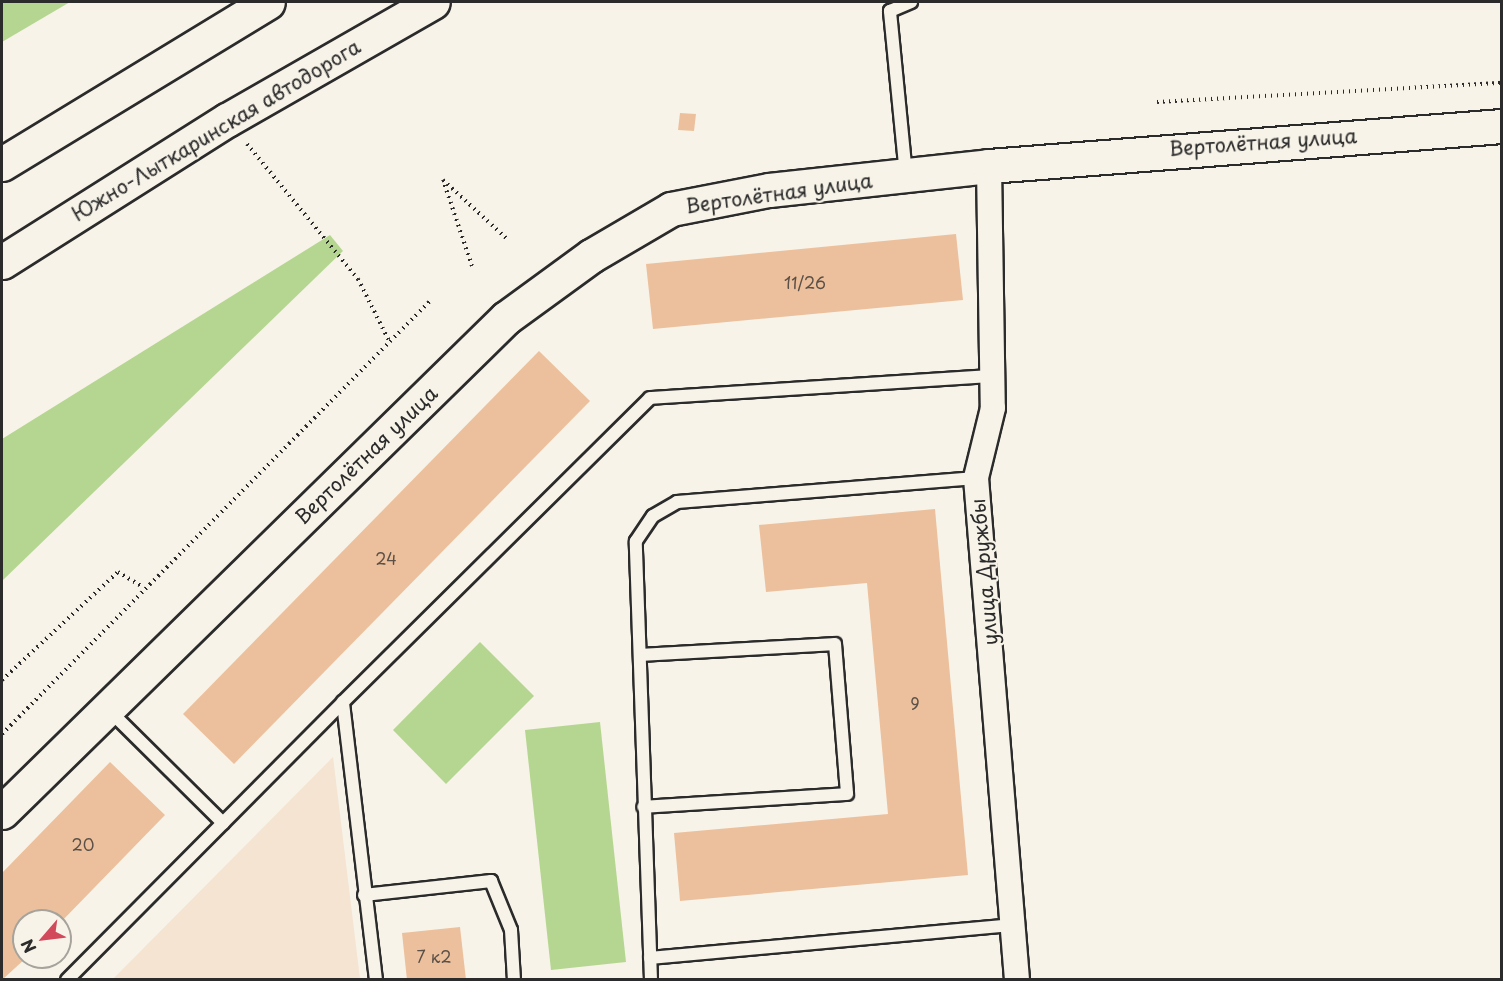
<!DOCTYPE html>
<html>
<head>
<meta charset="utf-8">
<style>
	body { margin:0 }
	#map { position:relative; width:1503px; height:981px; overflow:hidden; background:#f7f3e8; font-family:"Playpen Sans",sans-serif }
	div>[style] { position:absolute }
	.built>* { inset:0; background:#f4e4d1 }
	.green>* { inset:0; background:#b5d690 }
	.building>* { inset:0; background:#ecc09c }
	.path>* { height:4px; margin-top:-2px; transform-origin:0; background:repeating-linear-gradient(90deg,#2b2b2b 0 1.5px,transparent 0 6px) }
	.roads { filter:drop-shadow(2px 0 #2b2b2b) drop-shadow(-2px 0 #2b2b2b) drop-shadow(0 2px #2b2b2b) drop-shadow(0 -2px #2b2b2b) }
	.lane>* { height:12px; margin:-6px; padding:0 6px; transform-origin:6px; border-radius:6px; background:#f7f3e8 }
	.street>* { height:24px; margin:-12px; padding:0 12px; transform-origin:12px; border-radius:12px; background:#f7f3e8 }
	.secondary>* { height:33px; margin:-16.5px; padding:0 16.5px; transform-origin:16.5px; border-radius:16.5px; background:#f7f3e8 }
	.primary>* { height:33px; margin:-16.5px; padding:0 16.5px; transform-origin:16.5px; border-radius:16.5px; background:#f7f3e8 }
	span { translate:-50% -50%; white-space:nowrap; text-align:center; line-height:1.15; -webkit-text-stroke:4.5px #f7f3e8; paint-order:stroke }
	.number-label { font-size:16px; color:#5b5047 }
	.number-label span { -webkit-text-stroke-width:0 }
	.street-label { font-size:20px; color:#2b2b2b }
	.frame { position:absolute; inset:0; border:3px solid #2b2b2b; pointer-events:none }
	.north { position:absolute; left:12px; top:909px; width:60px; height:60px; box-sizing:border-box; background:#f7f3e8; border:2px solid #a5a39c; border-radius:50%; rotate:242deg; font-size:16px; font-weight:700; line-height:24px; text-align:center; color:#2b2b2b }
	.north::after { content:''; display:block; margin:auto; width:21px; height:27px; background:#d1495b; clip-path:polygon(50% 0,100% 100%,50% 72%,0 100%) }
</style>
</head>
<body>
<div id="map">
	<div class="built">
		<i style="clip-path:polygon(333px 757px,360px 979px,113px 979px)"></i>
	</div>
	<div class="green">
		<i style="clip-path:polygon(2px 2px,70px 2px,2px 42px)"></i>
		<i style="clip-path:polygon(330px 235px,343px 251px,2px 581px,2px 439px)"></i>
		<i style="clip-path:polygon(480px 642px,534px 696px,446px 784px,393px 730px)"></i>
		<i style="clip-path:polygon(600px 722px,626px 962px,551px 970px,525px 730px)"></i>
	</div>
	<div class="building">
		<i style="clip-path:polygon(680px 113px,696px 114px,694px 131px,678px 130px)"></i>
		<i style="clip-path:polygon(956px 234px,963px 300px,653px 329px,646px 264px)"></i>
		<i style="clip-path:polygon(539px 351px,590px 401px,234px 764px,183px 714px)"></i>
		<i style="clip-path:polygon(935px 509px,968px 875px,680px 901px,674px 833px,888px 814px,867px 583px,766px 592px,759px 525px)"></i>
		<i style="clip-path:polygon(110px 762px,165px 815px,60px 923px,24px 921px,27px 957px,2px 980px,2px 873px)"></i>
		<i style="clip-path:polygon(460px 927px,466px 980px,407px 980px,402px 933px)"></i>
	</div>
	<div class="path">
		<i style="left:1157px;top:102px;width:346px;rotate:-3.2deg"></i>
		<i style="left:247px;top:144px;width:175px;rotate:50.6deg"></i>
		<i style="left:358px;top:279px;width:69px;rotate:63.4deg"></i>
		<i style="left:472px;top:266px;width:91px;rotate:-108.6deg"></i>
		<i style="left:443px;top:180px;width:86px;rotate:42.6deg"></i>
		<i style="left:2px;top:680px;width:158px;rotate:-43deg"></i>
		<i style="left:118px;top:572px;width:29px;rotate:31deg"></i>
		<i style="left:2px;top:734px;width:610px;rotate:-45.33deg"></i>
	</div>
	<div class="roads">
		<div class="lane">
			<i style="left:906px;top:175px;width:165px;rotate:-95.6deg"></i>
			<i style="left:890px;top:11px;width:23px;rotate:-23deg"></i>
			<i style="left:641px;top:655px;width:194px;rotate:-3.2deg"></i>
			<i style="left:835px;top:644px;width:150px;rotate:85.4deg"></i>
			<i style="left:847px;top:794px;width:204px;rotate:176.4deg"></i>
			<i style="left:223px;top:823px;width:170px;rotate:-45.2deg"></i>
			<i style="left:364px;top:895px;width:128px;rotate:-6.3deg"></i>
			<i style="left:491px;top:881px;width:53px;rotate:67.8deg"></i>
			<i style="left:511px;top:930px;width:50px;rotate:86.6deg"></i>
			<i style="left:650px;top:958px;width:365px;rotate:-5.2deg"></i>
			<i style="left:67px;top:980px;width:221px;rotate:-45.2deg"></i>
			<i style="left:223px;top:823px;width:162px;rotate:-135.3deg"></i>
			<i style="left:376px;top:980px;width:280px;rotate:-96.8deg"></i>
			<i style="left:343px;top:702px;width:432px;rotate:-44.7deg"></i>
			<i style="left:650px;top:398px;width:343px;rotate:-3.7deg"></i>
			<i style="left:651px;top:980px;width:439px;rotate:-92deg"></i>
			<i style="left:636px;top:541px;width:30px;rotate:-56deg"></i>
			<i style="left:653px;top:516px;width:28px;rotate:-30deg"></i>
			<i style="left:677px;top:502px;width:300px;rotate:-4.6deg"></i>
		</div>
		<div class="street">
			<i style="left:989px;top:166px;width:242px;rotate:89.1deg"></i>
			<i style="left:993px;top:408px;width:72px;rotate:103.7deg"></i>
			<i style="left:976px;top:478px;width:504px;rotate:85.33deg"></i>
		</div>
		<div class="secondary">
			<i style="left:2px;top:812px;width:706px;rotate:-44.43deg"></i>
			<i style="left:506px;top:318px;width:105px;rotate:-36.1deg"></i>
			<i style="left:591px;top:256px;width:93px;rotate:-30.4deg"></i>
			<i style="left:671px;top:209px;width:100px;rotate:-11deg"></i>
			<i style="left:769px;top:190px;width:221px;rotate:-6.2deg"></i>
			<i style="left:989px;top:166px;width:515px;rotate:-4.46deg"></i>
		</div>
		<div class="primary">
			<i style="left:2px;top:164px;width:311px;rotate:-31.3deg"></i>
			<i style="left:2px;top:262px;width:266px;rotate:-32.3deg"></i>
			<i style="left:227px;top:120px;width:237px;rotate:-29.8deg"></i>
		</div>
	</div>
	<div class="number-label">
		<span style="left:805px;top:282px">11/26</span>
		<span style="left:386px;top:558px">24</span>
		<span style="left:915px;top:703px">9</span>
		<span style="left:83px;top:844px">20</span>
		<span style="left:434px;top:956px">7 к2</span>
	</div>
	<div class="street-label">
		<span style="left:216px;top:130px;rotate:-31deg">Южно-Лыткаринская автодорога</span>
		<span style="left:1263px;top:142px;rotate:-4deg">Вертолётная улица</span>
		<span style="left:779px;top:193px;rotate:-8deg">Вертолётная улица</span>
		<span style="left:366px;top:455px;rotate:-44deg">Вертолётная улица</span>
		<span style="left:984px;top:572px;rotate:-95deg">улица Дружбы</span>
	</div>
	<div class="frame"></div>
	<div class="north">N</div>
</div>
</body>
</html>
